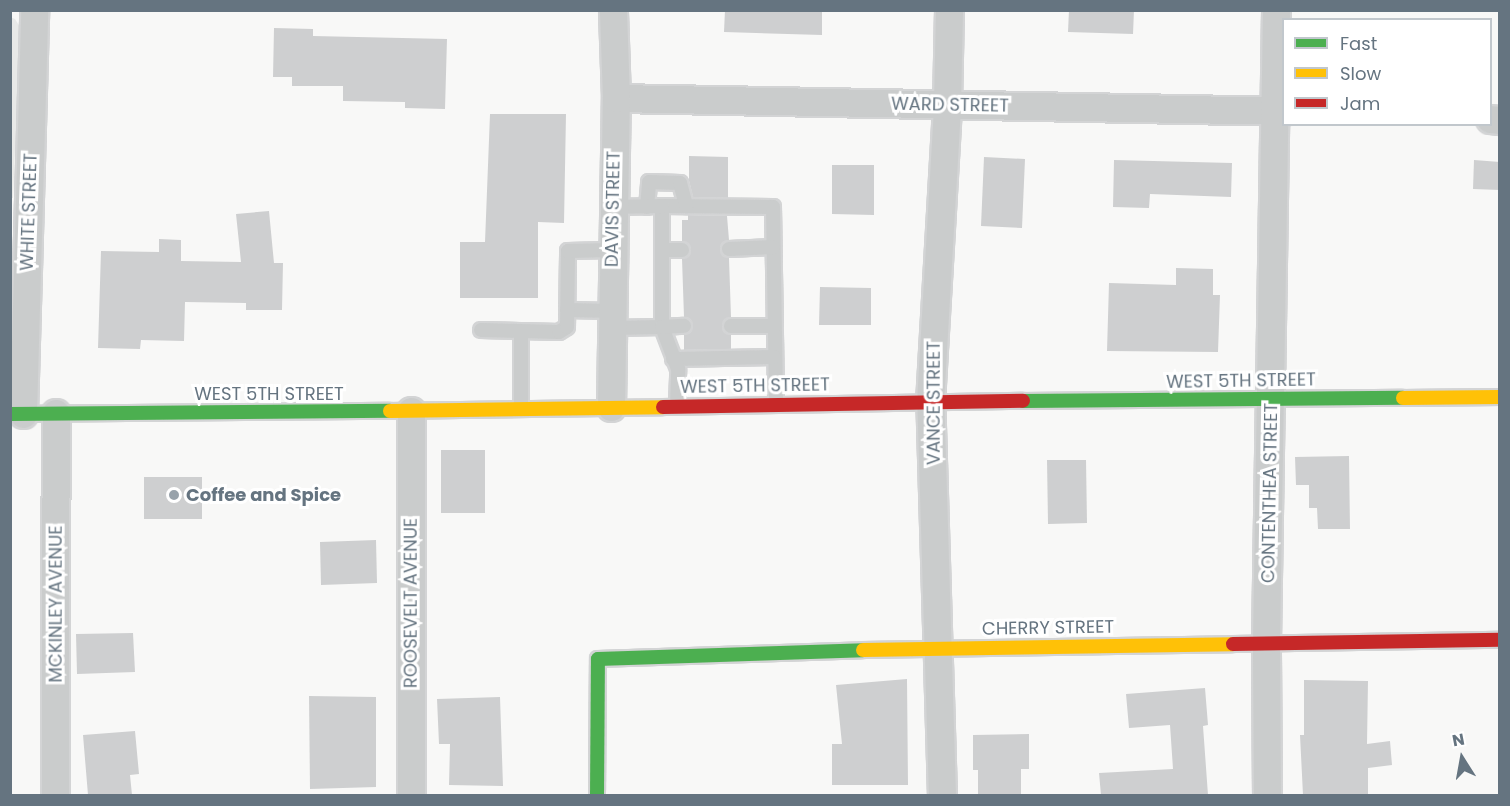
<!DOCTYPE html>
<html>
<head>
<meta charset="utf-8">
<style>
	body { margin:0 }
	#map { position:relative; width:1510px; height:806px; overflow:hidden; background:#f8f8f7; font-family:Poppins,sans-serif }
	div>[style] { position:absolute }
	.built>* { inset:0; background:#e8e9e8 }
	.building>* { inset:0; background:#cecfd0 }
	.roads { filter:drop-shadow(2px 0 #d3d4d5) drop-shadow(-2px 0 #d3d4d5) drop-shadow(0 2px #d3d4d5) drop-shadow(0 -2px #d3d4d5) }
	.lane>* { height:14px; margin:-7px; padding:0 7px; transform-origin:7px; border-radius:7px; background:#cacccc }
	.street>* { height:27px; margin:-13.5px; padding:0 13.5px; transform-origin:13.5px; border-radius:13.5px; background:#cacccc }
	.fast>* { height:14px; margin:-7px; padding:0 7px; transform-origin:7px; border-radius:7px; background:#4caf50 }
	.slow>* { height:14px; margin:-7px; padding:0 7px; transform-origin:7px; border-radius:7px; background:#ffc107 }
	.jam>* { height:14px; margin:-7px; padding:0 7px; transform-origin:7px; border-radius:7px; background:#c62828 }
	.dots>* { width:16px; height:16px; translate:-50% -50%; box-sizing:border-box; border:3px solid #fff; border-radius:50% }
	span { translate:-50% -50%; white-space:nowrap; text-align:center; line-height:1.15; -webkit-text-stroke:6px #fff; paint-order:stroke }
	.street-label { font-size:18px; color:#657480 }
	.poi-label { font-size:18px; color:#657480; font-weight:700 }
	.left { translate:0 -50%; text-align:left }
	.frame { position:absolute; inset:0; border:12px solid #657480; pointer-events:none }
	.legend { position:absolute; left:1282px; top:18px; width:210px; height:108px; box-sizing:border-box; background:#fff; border:2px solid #c1c7cc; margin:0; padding:8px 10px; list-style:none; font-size:18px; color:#657480 }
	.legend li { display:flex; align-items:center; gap:12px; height:30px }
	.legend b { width:30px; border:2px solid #c1c7cc }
	.north { position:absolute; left:1432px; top:728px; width:60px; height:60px; -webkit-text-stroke:4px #fff; paint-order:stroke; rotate:349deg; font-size:16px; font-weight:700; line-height:24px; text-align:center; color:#657480 }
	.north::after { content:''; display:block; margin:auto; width:21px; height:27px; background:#657480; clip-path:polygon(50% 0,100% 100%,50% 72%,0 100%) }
</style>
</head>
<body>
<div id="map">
	<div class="built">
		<i style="clip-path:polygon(10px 17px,15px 19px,20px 27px,13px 198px,10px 198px)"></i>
	</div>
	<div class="building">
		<i style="clip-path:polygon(725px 10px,822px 10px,822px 35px,724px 32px)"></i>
		<i style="clip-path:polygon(1069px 10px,1134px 10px,1133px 34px,1068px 32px)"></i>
		<i style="clip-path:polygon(274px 28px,313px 29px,313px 36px,447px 39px,445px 109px,405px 108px,405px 102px,343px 101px,343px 86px,292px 86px,292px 77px,273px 77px)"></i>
		<i style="clip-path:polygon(490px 114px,566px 114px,564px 223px,538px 222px,538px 298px,460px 298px,460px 242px,485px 242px)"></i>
		<i style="clip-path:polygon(689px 156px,728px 157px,728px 198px,693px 197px,689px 181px)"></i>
		<i style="clip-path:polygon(984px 157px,1025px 159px,1022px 228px,981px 226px)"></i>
		<i style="clip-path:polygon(1114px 160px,1232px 163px,1231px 197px,1150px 194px,1149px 208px,1113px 207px)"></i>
		<i style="clip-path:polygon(1474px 160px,1500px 162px,1500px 190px,1473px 189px)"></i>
		<i style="clip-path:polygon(832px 165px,874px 165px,874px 215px,832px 214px)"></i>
		<i style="clip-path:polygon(269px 211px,274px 263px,283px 263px,282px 310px,246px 310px,246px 303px,185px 302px,184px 341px,141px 340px,140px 349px,98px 348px,101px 251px,159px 252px,159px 239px,181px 240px,181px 261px,241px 262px,236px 214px)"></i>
		<i style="clip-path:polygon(688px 215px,727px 216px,729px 240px,724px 242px,720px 249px,722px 254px,729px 258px,731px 317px,724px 321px,722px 327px,726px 333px,731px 335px,731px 349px,684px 350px,684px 335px,689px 333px,693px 326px,691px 321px,684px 317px,682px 259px,689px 255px,691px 249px,687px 243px,682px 241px,682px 220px,688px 220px)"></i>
		<i style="clip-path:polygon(1176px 268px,1213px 269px,1213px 295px,1220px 295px,1218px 352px,1107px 351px,1109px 283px,1176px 285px)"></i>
		<i style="clip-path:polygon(820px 287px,871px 288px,871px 325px,819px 325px)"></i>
		<i style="clip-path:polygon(441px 450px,485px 450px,485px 513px,441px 513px)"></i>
		<i style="clip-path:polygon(1349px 456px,1350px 529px,1318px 529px,1317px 508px,1309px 508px,1309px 485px,1296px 485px,1295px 457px)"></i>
		<i style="clip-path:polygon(1047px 460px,1086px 460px,1087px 523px,1048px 524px)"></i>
		<i style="clip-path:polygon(144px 477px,202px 477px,202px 519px,144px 519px)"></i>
		<i style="clip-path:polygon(376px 540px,377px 583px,321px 585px,320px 542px)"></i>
		<i style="clip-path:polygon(133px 633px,135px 672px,77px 674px,76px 634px)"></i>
		<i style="clip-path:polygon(907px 679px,908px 785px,832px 785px,832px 744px,842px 744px,836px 685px)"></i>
		<i style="clip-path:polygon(1304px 680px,1368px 681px,1367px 744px,1390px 741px,1392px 765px,1368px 768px,1368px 795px,1303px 795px,1300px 735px,1304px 735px)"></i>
		<i style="clip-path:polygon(1205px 688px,1208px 725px,1203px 726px,1208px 795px,1101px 795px,1099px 773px,1173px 769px,1170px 725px,1129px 728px,1126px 694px)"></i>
		<i style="clip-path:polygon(309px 696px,376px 697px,376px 787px,310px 789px)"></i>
		<i style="clip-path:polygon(500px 697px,503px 786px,449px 785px,450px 744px,439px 744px,437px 699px)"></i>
		<i style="clip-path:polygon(135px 731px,139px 774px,130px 775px,132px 795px,88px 795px,83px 735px)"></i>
		<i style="clip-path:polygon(1029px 734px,1029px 769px,1021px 769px,1021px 795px,978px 795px,978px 770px,973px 770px,973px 735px)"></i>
	</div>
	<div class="roads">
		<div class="lane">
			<i style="left:662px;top:206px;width:111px;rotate:0.5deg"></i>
			<i style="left:773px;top:207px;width:197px;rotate:89.1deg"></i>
			<i style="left:647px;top:207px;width:25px;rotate:-85deg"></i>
			<i style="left:649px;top:182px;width:31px;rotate:2deg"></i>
			<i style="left:680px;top:183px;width:24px;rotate:75deg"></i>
			<i style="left:729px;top:249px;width:44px;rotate:-2.6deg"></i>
			<i style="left:662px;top:250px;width:20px"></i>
			<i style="left:567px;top:310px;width:45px;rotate:1.3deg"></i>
			<i style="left:731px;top:326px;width:43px"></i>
			<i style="left:612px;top:328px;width:50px;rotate:-1.1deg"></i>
			<i style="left:662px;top:327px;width:121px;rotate:-90deg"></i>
			<i style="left:662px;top:206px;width:49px;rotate:178.8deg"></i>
			<i style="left:481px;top:330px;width:78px;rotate:1.5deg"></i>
			<i style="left:559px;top:332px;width:9px;rotate:-32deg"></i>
			<i style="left:567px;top:327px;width:76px;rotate:-89.2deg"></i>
			<i style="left:568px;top:251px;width:44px;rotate:-1.3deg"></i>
			<i style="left:673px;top:359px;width:101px;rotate:-1.1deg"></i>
			<i style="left:677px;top:406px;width:37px;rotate:-88deg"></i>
			<i style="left:678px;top:369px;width:45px;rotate:-110.9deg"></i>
			<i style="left:662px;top:327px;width:22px;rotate:-3deg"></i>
			<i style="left:521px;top:409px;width:78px;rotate:-90deg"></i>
		</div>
		<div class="street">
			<i style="left:616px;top:98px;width:668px;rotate:1.11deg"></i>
			<i style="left:1490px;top:119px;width:10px;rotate:6deg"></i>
			<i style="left:611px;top:407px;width:309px;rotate:-89.1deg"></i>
			<i style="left:616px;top:98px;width:88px;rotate:-92deg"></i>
			<i style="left:23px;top:414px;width:404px;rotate:-88.4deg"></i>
			<i style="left:55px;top:796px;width:383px;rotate:-89.9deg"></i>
			<i style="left:411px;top:796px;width:385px;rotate:-90deg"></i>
			<i style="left:942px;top:796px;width:394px;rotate:-91.7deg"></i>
			<i style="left:930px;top:402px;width:297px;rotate:-86.7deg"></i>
			<i style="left:947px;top:105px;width:95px;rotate:-88.8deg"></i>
			<i style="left:1267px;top:796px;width:155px;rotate:-90.4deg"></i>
			<i style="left:1266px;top:641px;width:631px;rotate:-89.09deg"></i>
		</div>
		<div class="fast">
			<i style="left:1023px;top:401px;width:380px;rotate:-0.5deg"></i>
			<i style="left:10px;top:414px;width:380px;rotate:-0.5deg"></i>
			<i style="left:597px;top:796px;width:137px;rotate:-89.6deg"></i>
			<i style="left:598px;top:659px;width:265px;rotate:-1.9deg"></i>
		</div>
		<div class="slow">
			<i style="left:1403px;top:398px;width:97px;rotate:-0.6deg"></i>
			<i style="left:390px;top:411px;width:273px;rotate:-0.8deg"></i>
			<i style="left:863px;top:650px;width:370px;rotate:-0.9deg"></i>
		</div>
		<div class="jam">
			<i style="left:663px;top:407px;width:360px;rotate:-1deg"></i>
			<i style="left:1233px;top:644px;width:267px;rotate:-0.9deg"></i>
		</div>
	</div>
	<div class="dots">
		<i style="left:174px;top:495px;background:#98a2aa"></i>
	</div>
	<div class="street-label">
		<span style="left:950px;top:105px;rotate:1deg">WARD STREET</span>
		<span style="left:613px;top:209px;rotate:-89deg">DAVIS STREET</span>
		<span style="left:29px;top:212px;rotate:-88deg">WHITE STREET</span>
		<span style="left:1241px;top:381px;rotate:-1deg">WEST 5TH STREET</span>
		<span style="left:755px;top:386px;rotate:-1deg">WEST 5TH STREET</span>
		<span style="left:269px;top:394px">WEST 5TH STREET</span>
		<span style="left:934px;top:403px;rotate:-90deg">VANCE STREET</span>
		<span style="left:1270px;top:493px;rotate:-89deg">CONTENTHEA STREET</span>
		<span style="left:411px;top:603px;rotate:-90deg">ROOSEVELT AVENUE</span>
		<span style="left:56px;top:604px;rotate:-90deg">MCKINLEY AVENUE</span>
		<span style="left:1048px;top:628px;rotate:-1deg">CHERRY STREET</span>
	</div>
	<div class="poi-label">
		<span class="left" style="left:186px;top:495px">Coffee and Spice</span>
	</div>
	<div class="frame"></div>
	<ul class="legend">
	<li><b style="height:8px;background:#4caf50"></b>Fast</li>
	<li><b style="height:8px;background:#ffc107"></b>Slow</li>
	<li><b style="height:8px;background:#c62828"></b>Jam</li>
	</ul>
	<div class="north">N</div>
</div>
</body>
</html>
